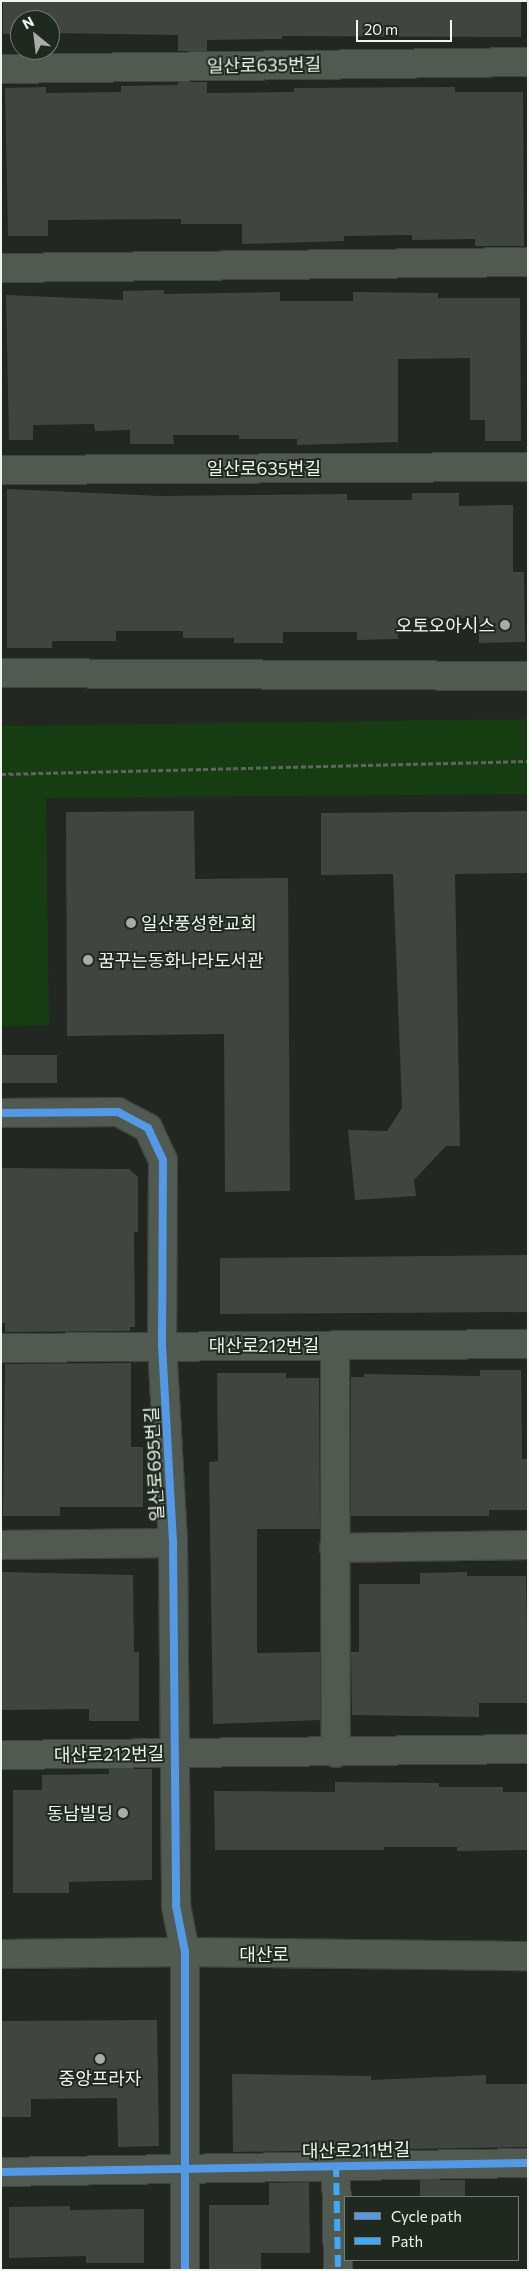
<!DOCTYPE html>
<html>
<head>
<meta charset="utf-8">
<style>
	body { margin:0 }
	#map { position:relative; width:529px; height:2271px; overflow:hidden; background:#222721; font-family:Commissioner,"Noto Sans KR",sans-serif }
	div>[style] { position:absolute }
	.green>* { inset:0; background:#153d11 }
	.building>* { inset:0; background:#414540 }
	.path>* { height:3px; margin-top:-1.5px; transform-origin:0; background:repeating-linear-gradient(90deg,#5e655e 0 5px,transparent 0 7.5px) }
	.roads { filter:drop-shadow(1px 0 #40433f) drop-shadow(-1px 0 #40433f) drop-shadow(0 1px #40433f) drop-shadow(0 -1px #40433f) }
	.street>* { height:28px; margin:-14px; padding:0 14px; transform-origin:14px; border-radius:14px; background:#515a50 }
	.secondary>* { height:28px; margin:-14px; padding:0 14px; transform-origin:14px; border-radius:14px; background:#515b50 }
	.quiet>* { height:6px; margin-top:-3px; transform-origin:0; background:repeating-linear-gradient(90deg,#3fa9f5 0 12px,transparent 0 18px) }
	.cycleway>* { height:8px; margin:-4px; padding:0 4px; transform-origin:4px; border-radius:4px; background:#5399e6 }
	.dots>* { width:14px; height:14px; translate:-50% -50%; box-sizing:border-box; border:2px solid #20291f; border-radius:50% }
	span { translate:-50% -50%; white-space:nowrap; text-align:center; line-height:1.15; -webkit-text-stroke:4px #20291f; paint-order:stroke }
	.street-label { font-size:18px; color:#f0f6ef }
	.poi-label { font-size:18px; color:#f0f6ef }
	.right { translate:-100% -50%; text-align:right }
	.left { translate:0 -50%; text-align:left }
	.frame { position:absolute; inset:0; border:2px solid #f0f6ef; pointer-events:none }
	.legend { position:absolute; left:344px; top:2196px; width:175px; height:65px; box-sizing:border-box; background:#20291f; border:1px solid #737b72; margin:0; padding:6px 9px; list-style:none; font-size:15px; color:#f0f6ef }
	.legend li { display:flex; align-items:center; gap:10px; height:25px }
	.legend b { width:25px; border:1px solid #737b72 }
	.north { position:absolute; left:10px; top:10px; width:50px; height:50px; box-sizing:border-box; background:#20291f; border:1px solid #737b72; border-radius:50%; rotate:331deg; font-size:14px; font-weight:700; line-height:20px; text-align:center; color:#f0f6ef }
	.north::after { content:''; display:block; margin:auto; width:18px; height:22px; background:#a8aea7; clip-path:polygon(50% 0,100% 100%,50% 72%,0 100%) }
	.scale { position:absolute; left:356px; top:20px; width:96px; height:22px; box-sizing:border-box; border:2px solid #f0f6ef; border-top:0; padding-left:6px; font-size:15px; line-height:18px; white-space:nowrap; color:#f0f6ef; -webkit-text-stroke:4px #20291f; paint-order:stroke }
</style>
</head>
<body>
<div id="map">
	<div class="green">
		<i style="clip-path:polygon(528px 719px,528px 794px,46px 798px,49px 1025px,1px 1026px,1px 726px)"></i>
	</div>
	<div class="building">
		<i style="clip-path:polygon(3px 1px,521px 1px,521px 37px,282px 36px,282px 39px,207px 40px,207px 51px,178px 51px,178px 35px,50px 33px,50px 20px,20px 20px,20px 34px,3px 34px)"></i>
		<i style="clip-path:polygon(178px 82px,207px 82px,207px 93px,294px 92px,294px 88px,455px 87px,455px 92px,523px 92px,524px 246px,475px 246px,475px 239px,412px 240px,412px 235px,344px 236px,344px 241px,242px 244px,242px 224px,181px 224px,181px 219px,48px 220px,48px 236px,8px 236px,5px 88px,46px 87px,46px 93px,121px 92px,121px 86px,178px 85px)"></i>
		<i style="clip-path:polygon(164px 290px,164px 294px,280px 292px,280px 301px,353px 301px,353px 292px,438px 293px,438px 298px,520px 298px,521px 441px,485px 441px,485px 420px,470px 420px,470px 358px,398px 359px,398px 442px,297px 445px,297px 439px,239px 439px,239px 435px,173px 435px,174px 444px,130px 444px,130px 430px,95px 431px,94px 424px,33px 425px,33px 440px,9px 440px,6px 295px,123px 300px,123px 291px)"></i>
		<i style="clip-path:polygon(7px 489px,160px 496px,347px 494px,347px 500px,412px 500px,412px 493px,459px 493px,459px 506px,513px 505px,513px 572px,524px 572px,525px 642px,479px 643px,479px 618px,397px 618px,398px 639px,357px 640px,357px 632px,283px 632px,283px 643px,234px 643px,234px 638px,183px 638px,183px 631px,116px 631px,116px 641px,52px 641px,52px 648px,7px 648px)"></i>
		<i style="clip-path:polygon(194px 811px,195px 879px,288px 878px,290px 1191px,225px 1192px,224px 1034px,67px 1036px,66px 812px)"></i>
		<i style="clip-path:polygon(528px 811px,528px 873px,455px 874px,460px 1146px,446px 1146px,414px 1180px,416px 1196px,355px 1200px,348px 1130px,387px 1131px,402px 1108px,393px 874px,321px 875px,321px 813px)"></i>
		<i style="clip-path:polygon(1px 1055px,57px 1055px,57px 1083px,1px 1083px)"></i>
		<i style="clip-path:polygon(1px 1168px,129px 1169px,138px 1177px,138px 1232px,134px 1232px,135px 1327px,130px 1327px,130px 1331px,5px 1332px,5px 1323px,1px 1323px)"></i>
		<i style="clip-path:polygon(528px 1255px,528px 1312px,220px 1314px,220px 1258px)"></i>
		<i style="clip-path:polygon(131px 1363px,131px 1447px,143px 1447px,143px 1507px,60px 1507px,60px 1516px,3px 1516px,5px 1364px)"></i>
		<i style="clip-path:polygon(480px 1370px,521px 1370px,522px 1459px,528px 1459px,528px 1510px,489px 1510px,489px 1516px,351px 1516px,351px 1377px,364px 1377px,364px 1374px,480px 1376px)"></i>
		<i style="clip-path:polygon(217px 1373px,286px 1373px,286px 1378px,319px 1378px,320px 1529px,257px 1529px,257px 1653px,320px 1652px,320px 1720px,213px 1724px,209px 1462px,218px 1461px)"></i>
		<i style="clip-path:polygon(1px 1572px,133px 1575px,134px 1652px,139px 1652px,139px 1721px,89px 1721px,89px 1709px,1px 1710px)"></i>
		<i style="clip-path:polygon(467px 1572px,467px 1576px,526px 1576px,528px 1703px,479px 1703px,479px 1717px,352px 1715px,351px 1652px,359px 1652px,359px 1584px,420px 1584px,420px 1573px)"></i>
		<i style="clip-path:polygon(109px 1769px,152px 1769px,152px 1880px,69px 1882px,69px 1893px,13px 1893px,13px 1790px,42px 1790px,42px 1775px,109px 1774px)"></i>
		<i style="clip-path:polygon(335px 1782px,439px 1783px,439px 1787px,503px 1787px,503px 1792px,528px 1792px,528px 1850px,457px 1851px,457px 1847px,384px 1847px,384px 1850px,215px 1850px,214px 1791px,335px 1792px)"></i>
		<i style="clip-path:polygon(157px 2020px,159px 2146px,118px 2147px,117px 2098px,31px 2099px,31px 2117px,1px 2117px,1px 2021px)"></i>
		<i style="clip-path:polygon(232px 2074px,371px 2076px,371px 2080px,486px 2075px,486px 2084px,528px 2084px,528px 2147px,233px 2152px)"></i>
		<i style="clip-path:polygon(420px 2180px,465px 2180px,465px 2197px,420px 2197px)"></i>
		<i style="clip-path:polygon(309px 2182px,310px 2253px,261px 2253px,261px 2270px,209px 2270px,209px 2205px,269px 2205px,269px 2183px)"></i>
		<i style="clip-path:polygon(70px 2206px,70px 2210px,144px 2209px,144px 2263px,86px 2263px,86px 2256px,9px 2258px,9px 2207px)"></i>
	</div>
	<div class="path">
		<i style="left:1px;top:774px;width:527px;rotate:-1.41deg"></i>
	</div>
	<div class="roads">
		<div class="street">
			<i style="left:1px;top:69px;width:527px;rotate:-0.76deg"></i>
			<i style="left:1px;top:268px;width:527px;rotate:-0.65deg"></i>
			<i style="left:1px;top:470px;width:527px;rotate:-0.33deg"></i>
			<i style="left:1px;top:673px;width:527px;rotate:0.33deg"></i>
			<i style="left:1px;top:1113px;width:117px;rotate:-0.5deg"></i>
			<i style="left:118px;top:1112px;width:34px;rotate:28deg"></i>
			<i style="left:148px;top:1128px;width:35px;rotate:65deg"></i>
			<i style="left:163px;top:1160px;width:185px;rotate:90.3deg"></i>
			<i style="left:162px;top:1345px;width:198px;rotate:86.8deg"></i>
			<i style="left:173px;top:1543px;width:363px;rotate:89.5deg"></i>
			<i style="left:176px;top:1906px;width:47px;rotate:78.9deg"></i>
			<i style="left:185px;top:1952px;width:318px;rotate:90deg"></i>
			<i style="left:335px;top:1345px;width:408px;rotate:89.9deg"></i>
			<i style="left:1px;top:1348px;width:527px;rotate:-0.43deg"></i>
			<i style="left:1px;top:1545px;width:172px;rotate:-0.7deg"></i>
			<i style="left:334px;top:1548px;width:194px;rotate:-0.9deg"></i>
			<i style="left:1px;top:1755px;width:527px;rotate:-0.65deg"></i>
			<i style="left:336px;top:2165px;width:105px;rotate:88.9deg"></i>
			<i style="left:1px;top:2172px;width:527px;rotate:-0.98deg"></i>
		</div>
		<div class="secondary">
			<i style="left:1px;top:1954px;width:184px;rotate:-0.6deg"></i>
			<i style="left:185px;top:1952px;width:343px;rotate:0.7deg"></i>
		</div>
	</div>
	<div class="quiet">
		<i style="left:336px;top:2165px;width:105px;rotate:88.9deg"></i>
	</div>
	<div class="cycleway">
		<i style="left:1px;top:1113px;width:117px;rotate:-0.5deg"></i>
		<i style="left:118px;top:1112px;width:34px;rotate:28deg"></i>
		<i style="left:148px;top:1128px;width:35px;rotate:65deg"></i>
		<i style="left:163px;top:1160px;width:185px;rotate:90.3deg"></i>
		<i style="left:162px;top:1345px;width:198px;rotate:86.8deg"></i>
		<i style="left:173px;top:1543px;width:363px;rotate:89.5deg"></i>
		<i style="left:176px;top:1906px;width:47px;rotate:78.9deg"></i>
		<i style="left:185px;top:1952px;width:318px;rotate:90deg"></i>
		<i style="left:1px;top:2172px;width:527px;rotate:-0.98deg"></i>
	</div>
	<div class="dots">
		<i style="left:505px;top:625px;background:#a8aea7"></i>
		<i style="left:131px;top:923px;background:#a8aea7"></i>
		<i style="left:88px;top:960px;background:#a8aea7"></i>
		<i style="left:123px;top:1813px;background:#a8aea7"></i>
		<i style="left:100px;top:2059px;background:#a8aea7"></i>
	</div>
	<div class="street-label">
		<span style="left:264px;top:65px;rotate:-1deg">일산로635번길</span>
		<span style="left:264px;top:468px">일산로635번길</span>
		<span style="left:264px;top:1345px">대산로212번길</span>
		<span style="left:154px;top:1464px;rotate:-93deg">일산로695번길</span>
		<span style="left:109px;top:1754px;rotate:-1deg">대산로212번길</span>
		<span style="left:264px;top:1954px">대산로</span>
		<span style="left:356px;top:2150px;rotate:-1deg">대산로211번길</span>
	</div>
	<div class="poi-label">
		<span class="right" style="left:495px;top:625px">오토오아시스</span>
		<span class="left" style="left:141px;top:923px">일산풍성한교회</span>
		<span class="left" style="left:98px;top:960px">꿈꾸는동화나라도서관</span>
		<span class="right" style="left:113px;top:1813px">동남빌딩</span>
		<span style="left:100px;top:2078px">중앙프라자</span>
	</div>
	<div class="frame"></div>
	<ul class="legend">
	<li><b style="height:6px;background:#5399e6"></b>Cycle path</li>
	<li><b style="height:6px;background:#3fa9f5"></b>Path</li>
	</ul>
	<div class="north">N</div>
	<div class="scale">20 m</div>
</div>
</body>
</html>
